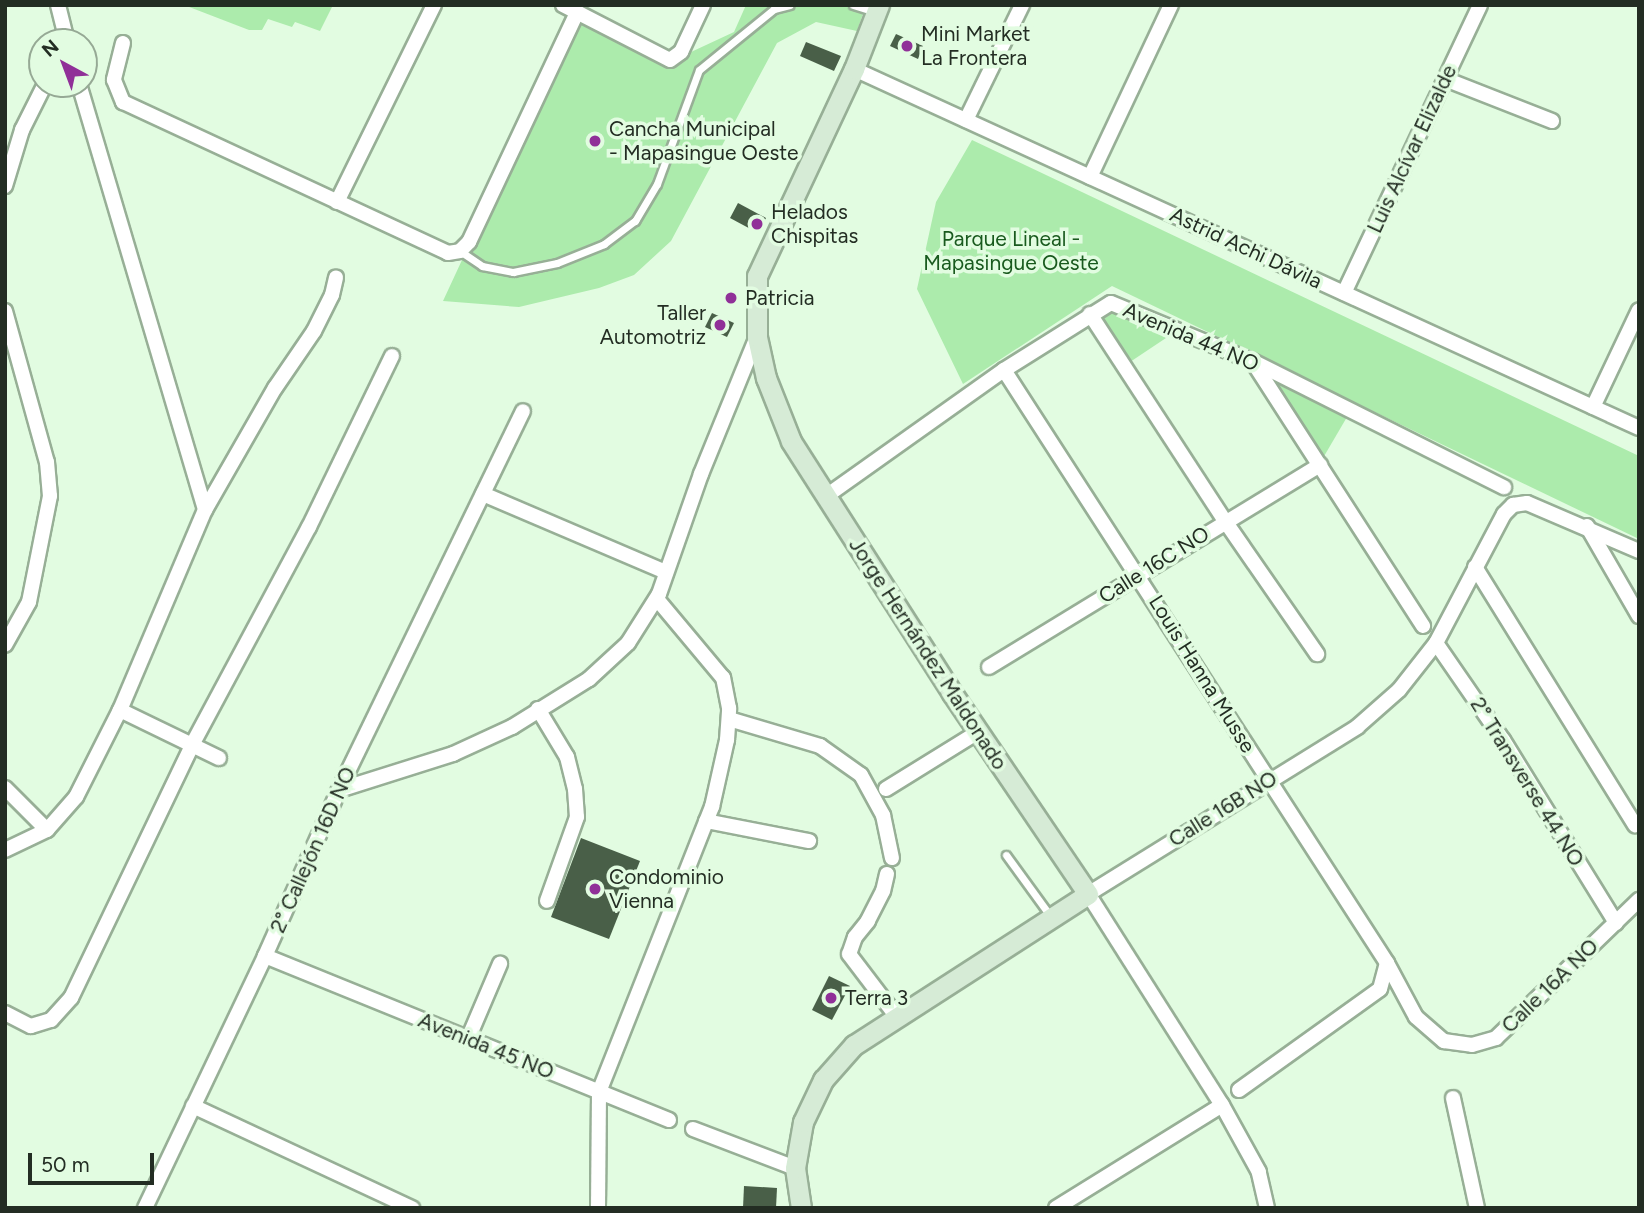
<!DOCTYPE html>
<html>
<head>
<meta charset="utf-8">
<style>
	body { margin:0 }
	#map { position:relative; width:1644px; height:1213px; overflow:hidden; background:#e2fce1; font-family:Figtree,sans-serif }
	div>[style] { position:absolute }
	.green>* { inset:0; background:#acebac }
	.building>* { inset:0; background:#495f48 }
	.roads { filter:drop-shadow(2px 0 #97af96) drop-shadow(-2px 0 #97af96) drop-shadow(0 2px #97af96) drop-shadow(0 -2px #97af96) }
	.lane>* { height:7px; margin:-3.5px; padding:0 3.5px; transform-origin:3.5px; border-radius:3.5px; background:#fff }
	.street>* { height:14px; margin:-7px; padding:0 7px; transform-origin:7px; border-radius:7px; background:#fff }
	.secondary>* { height:19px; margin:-9.5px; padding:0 9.5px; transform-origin:9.5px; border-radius:9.5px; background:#d6ebd6 }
	.dots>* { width:19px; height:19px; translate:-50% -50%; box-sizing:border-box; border:4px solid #e2fce1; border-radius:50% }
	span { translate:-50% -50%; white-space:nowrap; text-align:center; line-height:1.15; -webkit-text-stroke:7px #e2fce1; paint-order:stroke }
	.poi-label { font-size:21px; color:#232d23 }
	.left { translate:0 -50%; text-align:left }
	.right { translate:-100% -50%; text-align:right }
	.street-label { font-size:21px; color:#232d23 }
	.park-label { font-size:21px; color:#195a1e }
	.frame { position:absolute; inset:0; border:7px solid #232d23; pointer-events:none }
	.north { position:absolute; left:28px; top:28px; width:70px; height:70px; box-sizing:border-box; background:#e2fce1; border:2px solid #96a995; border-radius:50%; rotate:319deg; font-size:19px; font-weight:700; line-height:28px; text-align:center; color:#232d23 }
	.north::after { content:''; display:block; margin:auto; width:24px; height:32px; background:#903098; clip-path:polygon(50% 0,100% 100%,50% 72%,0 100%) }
	.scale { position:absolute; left:28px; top:1153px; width:126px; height:32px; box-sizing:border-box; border:4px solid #232d23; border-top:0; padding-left:9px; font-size:21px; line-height:24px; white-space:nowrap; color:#232d23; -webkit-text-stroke:5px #e2fce1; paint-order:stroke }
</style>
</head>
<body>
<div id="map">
	<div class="green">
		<i style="clip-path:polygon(184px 5px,333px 5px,320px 31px,295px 22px,292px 27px,268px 19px,262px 30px,249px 30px)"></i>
		<i style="clip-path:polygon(746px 5px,866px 5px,857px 31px,816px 22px,777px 43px,671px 241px,634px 275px,599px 288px,519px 307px,443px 301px,577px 12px,676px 59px,734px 32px)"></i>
		<i style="clip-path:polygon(972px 140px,1639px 456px,1639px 539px,1112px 286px,963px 384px,917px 289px,936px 202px)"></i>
		<i style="clip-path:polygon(1110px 308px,1172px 334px,1127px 364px,1097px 317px)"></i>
		<i style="clip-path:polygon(1270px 380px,1347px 417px,1323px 458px)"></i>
	</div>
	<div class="building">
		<i style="clip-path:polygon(896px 34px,923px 46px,918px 59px,890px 46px)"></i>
		<i style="clip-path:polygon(806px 42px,841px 56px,834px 71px,800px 56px)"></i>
		<i style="clip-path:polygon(738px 203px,766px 218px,758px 233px,730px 218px)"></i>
		<i style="clip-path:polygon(712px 313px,734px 323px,727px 337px,705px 327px)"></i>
		<i style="clip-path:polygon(581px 838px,640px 861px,609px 939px,551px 917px)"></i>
		<i style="clip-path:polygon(829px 976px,850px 986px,832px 1020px,812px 1010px)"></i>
		<i style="clip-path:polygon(744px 1186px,777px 1188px,776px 1208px,743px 1208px)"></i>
	</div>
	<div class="roads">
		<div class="lane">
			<i style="left:853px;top:5px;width:24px;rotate:17deg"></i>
			<i style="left:460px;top:251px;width:27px;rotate:34deg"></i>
			<i style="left:482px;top:266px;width:32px;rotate:11deg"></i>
			<i style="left:513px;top:272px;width:45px;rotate:-11.6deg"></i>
			<i style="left:557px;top:263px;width:51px;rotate:-22deg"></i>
			<i style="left:604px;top:244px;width:39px;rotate:-37deg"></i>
			<i style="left:635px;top:221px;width:43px;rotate:-59.3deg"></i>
			<i style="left:657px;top:184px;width:121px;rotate:-69.8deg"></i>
			<i style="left:699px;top:70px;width:97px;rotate:-39.1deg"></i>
			<i style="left:774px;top:9px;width:16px;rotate:-14deg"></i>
			<i style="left:1006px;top:855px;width:77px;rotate:54deg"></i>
		</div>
		<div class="street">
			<i style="left:58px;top:5px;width:38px;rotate:76deg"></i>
			<i style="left:563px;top:5px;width:120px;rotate:27.2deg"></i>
			<i style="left:670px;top:60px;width:14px;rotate:-36deg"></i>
			<i style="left:681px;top:52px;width:52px;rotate:-64.9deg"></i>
			<i style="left:123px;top:43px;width:38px;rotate:104deg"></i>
			<i style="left:114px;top:80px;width:24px;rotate:68deg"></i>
			<i style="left:123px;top:102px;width:358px;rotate:24.9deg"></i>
			<i style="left:448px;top:253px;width:12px;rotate:-9deg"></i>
			<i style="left:460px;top:251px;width:13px;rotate:-45deg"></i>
			<i style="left:469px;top:242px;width:254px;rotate:-64.8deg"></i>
			<i style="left:854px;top:69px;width:863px;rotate:24.58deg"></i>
			<i style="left:1445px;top:79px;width:115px;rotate:21.4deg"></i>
			<i style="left:79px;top:84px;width:444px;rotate:73.5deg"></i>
			<i style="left:966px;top:120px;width:128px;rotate:-64deg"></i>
			<i style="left:1090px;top:177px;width:190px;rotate:-64.8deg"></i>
			<i style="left:5px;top:186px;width:59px;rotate:-73.1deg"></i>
			<i style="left:22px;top:130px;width:51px;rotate:-63.4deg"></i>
			<i style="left:337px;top:202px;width:220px;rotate:-63.8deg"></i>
			<i style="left:1344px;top:293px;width:318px;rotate:-64.7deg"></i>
			<i style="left:5px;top:311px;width:157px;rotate:74.5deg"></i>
			<i style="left:47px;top:462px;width:34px;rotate:85deg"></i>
			<i style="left:50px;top:496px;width:108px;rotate:101.2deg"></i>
			<i style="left:29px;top:602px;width:49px;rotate:119.2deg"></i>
			<i style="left:1090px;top:314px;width:247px;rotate:56.9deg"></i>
			<i style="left:1225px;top:521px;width:162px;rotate:55.3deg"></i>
			<i style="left:1253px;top:362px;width:314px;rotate:57.2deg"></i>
			<i style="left:1004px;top:370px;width:706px;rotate:57.14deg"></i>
			<i style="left:1387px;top:963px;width:61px;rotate:61.8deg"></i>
			<i style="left:1416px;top:1017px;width:37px;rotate:41deg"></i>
			<i style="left:1444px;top:1041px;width:28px;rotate:8deg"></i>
			<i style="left:1472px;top:1045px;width:25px;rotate:-16deg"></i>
			<i style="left:1496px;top:1038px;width:199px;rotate:-44deg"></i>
			<i style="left:1593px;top:407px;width:107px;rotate:-64.6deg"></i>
			<i style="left:483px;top:494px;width:199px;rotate:23.1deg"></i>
			<i style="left:825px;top:497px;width:219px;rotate:-35.4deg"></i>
			<i style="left:1004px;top:370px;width:126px;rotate:-32.1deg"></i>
			<i style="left:1111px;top:303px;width:152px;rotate:22.4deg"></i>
			<i style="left:1252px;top:361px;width:282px;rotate:26.6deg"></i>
			<i style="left:1587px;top:526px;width:104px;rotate:60deg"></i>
			<i style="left:1475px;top:567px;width:304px;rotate:58.2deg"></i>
			<i style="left:1436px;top:643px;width:118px;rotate:55.4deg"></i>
			<i style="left:1503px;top:740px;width:215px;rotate:58.3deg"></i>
			<i style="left:989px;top:667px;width:388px;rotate:-31.4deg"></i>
			<i style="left:538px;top:709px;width:56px;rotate:58.9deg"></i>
			<i style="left:567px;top:757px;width:33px;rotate:76deg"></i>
			<i style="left:575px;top:789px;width:28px;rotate:86deg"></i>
			<i style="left:577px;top:817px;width:89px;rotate:109.7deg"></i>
			<i style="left:120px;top:710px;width:110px;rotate:25.9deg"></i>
			<i style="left:729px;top:719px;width:95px;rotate:16.5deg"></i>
			<i style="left:820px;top:746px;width:50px;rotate:35.3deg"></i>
			<i style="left:861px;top:775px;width:46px;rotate:61.2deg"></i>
			<i style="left:883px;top:815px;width:44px;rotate:78.2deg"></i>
			<i style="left:5px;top:788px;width:59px;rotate:45deg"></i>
			<i style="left:886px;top:789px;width:108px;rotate:-31.8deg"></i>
			<i style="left:339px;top:790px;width:120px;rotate:-17.5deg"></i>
			<i style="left:453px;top:754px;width:65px;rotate:-24.6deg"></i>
			<i style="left:512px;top:727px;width:91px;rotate:-31.9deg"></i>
			<i style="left:589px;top:679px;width:53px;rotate:-42.7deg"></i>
			<i style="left:628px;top:643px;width:58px;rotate:-57.7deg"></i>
			<i style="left:659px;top:594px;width:127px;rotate:-70.7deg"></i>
			<i style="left:701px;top:474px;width:148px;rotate:-67.8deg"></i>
			<i style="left:706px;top:821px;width:105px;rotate:11deg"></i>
			<i style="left:5px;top:850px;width:47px;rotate:-25.5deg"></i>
			<i style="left:47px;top:830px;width:44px;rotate:-48.7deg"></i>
			<i style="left:76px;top:797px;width:97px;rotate:-63.2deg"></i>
			<i style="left:120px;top:710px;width:217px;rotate:-67deg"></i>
			<i style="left:205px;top:510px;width:141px;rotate:-60.2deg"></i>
			<i style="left:275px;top:388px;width:69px;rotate:-55.6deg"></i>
			<i style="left:314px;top:331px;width:40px;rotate:-63.4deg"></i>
			<i style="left:332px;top:295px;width:18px;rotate:-77deg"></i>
			<i style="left:887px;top:874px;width:17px;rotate:103deg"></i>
			<i style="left:883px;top:891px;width:34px;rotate:117deg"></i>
			<i style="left:868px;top:921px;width:21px;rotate:129deg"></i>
			<i style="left:855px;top:937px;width:18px;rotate:109deg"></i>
			<i style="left:849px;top:954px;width:79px;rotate:52.7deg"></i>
			<i style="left:265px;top:956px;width:436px;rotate:22.1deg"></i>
			<i style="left:5px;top:1013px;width:29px;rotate:27deg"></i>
			<i style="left:31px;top:1026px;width:21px;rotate:-17deg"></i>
			<i style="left:51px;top:1020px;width:30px;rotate:-48deg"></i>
			<i style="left:71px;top:998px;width:280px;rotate:-64.4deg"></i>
			<i style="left:192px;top:745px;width:247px;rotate:-61.8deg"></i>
			<i style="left:309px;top:527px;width:190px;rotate:-64.1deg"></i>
			<i style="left:468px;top:1039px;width:82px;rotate:-66.9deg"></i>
			<i style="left:1239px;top:1090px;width:173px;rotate:-35.6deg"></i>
			<i style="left:1380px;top:989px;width:27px;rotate:-75deg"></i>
			<i style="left:1453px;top:1098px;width:113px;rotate:77.7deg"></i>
			<i style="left:193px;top:1106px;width:242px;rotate:25deg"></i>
			<i style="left:693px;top:1129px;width:109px;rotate:20.9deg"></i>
			<i style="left:145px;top:1208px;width:279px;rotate:-64.5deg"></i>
			<i style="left:265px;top:956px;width:182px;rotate:-66deg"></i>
			<i style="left:339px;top:790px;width:421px;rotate:-64.1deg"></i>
			<i style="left:598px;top:1208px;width:116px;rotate:-89.5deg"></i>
			<i style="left:599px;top:1092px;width:307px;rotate:-68.4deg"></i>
			<i style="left:712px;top:807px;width:69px;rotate:-77.4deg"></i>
			<i style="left:727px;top:740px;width:32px;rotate:-86deg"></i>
			<i style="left:729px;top:708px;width:31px;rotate:-101deg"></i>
			<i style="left:723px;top:678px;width:103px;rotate:-129.9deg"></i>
			<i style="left:1056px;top:1208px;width:195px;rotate:-31.8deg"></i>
			<i style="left:1267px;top:1208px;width:37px;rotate:-103deg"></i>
			<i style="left:1259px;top:1172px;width:77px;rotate:-118.9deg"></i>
			<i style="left:1222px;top:1105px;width:250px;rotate:-122.4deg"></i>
			<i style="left:1088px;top:894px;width:317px;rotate:-31.8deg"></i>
			<i style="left:1357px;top:727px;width:56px;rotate:-41.4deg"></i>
			<i style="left:1399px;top:690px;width:60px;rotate:-51.8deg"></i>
			<i style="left:1436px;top:643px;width:146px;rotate:-62.2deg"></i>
			<i style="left:1504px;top:514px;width:13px;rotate:-45deg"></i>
			<i style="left:1513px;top:505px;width:14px;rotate:-8deg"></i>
			<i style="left:1527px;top:503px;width:122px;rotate:23.2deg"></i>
		</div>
		<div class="secondary">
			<i style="left:801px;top:1208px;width:40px;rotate:-98.5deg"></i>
			<i style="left:795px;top:1168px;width:47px;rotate:-80.1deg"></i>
			<i style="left:803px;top:1122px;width:47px;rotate:-64.5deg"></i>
			<i style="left:823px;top:1080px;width:47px;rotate:-48.5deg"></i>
			<i style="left:854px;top:1045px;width:278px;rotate:-32.8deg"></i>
			<i style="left:1088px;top:894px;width:243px;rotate:-124.1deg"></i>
			<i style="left:952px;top:693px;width:299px;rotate:-122.6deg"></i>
			<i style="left:791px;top:441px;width:68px;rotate:-111.6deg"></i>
			<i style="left:766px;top:378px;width:42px;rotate:-102.4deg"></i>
			<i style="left:757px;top:337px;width:61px;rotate:-90deg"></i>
			<i style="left:757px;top:276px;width:229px;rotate:-64.9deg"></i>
			<i style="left:854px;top:69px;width:69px;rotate:-68.7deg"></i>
		</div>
	</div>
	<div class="dots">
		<i style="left:907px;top:46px;background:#903098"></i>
		<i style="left:595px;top:141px;background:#903098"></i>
		<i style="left:757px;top:224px;background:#903098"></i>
		<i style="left:731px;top:298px;background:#903098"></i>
		<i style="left:720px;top:325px;background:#903098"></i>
		<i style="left:595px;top:889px;background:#903098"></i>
		<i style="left:831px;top:998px;background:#903098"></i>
	</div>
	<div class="poi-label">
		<span class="left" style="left:921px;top:46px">Mini Market<br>La Frontera</span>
		<span class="left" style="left:609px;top:141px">Cancha Municipal<br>- Mapasingue Oeste</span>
		<span class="left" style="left:771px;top:224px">Helados<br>Chispitas</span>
		<span class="left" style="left:745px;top:298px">Patricia</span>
		<span class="right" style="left:706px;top:325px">Taller<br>Automotriz</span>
		<span class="left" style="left:609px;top:889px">Condominio<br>Vienna</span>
		<span class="left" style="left:845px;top:998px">Terra 3</span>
	</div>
	<div class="street-label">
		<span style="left:1412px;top:149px;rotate:-65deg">Luis Alcívar Elizalde</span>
		<span style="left:1246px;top:248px;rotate:25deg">Astrid Achi Dávila</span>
		<span style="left:1191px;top:337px;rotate:23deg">Avenida 44 NO</span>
		<span style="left:1154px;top:565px;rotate:-32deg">Calle 16C NO</span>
		<span style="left:928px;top:654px;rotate:57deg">Jorge Hernández Maldonado</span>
		<span style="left:1202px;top:674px;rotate:58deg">Louis Hanna Musse</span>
		<span style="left:1527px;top:782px;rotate:58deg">2° Transverse 44 NO</span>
		<span style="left:1223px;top:809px;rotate:-32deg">Calle 16B NO</span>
		<span style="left:313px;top:850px;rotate:-66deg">2° Callejón 16D NO</span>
		<span style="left:1550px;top:986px;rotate:-44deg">Calle 16A NO</span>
		<span style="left:486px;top:1046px;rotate:22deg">Avenida 45 NO</span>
	</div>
	<div class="park-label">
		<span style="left:1011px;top:251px">Parque Lineal -<br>Mapasingue Oeste</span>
	</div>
	<div class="frame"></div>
	<div class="north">N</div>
	<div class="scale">50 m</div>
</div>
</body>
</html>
